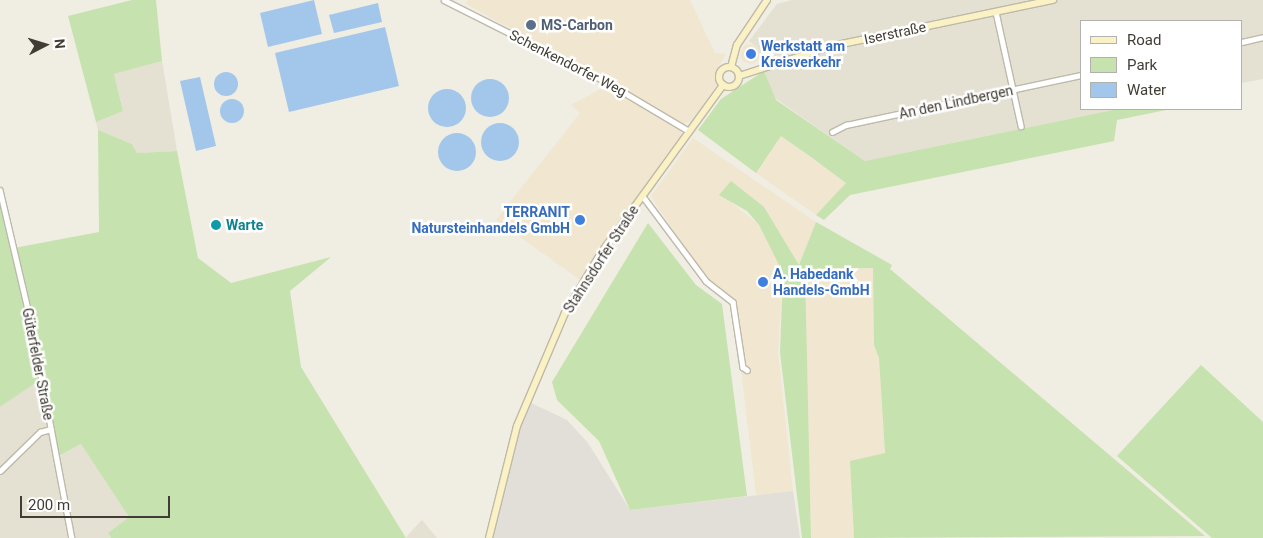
<!DOCTYPE html>
<html>
<head>
<meta charset="utf-8">
<style>
	body { margin:0 }
	#map { position:relative; width:1263px; height:538px; overflow:hidden; background:#f0ede3; font-family:Roboto,sans-serif }
	div>[style] { position:absolute }
	.residential>* { inset:0; background:#e4e0d2 }
	.commercial>* { inset:0; background:#f1e6cf }
	.round { border-radius:50% }
	.industrial>* { inset:0; background:#e2dfd8 }
	.green>* { inset:0; background:#c6e2ae }
	.water>* { inset:0; background:#a3c7ea }
	.roads { filter:drop-shadow(1px 0 #beb9aa) drop-shadow(-1px 0 #beb9aa) drop-shadow(0 1px #beb9aa) drop-shadow(0 -1px #beb9aa) }
	.street>* { height:4.5px; margin:-2.25px; padding:0 2.25px; transform-origin:2.25px; border-radius:2.25px; background:#fff }
	.secondary>* { height:6px; margin:-3px; padding:0 3px; transform-origin:3px; border-radius:3px; background:#faf2c4 }
	.secondary>.ring { margin:-3px; padding:0; box-sizing:content-box; background:none; border:6px solid #faf2c4; border-radius:50% }
	.dots>* { width:14px; height:14px; translate:-50% -50%; box-sizing:border-box; border:2px solid #fff; border-radius:50% }
	span { translate:-50% -50%; white-space:nowrap; text-align:center; line-height:1.15; -webkit-text-stroke:5px #fff; paint-order:stroke }
	.service-label { font-size:14px; color:#4e5e75; font-weight:700 }
	.left { translate:0 -50%; text-align:left }
	.street-label { font-size:14px; color:#423d34 }
	.shop-label { font-size:14px; color:#366cbe; font-weight:700 }
	.right { translate:-100% -50%; text-align:right }
	.culture-label { font-size:14px; color:#0d838f; font-weight:700 }
	.legend { position:absolute; left:1080px; top:20px; width:162px; height:90px; box-sizing:border-box; background:#fff; border:1px solid #b3b1ae; margin:0; padding:6px 9px; list-style:none; font-size:15px; color:#423d34 }
	.legend li { display:flex; align-items:center; gap:10px; height:25px }
	.legend b { width:25px; border:1px solid #b3b1ae }
	.north { position:absolute; left:20px; top:20px; width:50px; height:50px; -webkit-text-stroke:4px #fff; paint-order:stroke; rotate:85deg; font-size:14px; font-weight:700; line-height:20px; text-align:center; color:#423d34 }
	.north::after { content:''; display:block; margin:auto; width:18px; height:22px; background:#423d34; clip-path:polygon(50% 0,100% 100%,50% 72%,0 100%) }
	.scale { position:absolute; left:20px; top:496px; width:150px; height:22px; box-sizing:border-box; border:2px solid #423d34; border-top:0; padding-left:6px; font-size:15px; line-height:18px; white-space:nowrap; color:#423d34; -webkit-text-stroke:4px #fff; paint-order:stroke }
</style>
</head>
<body>
<div id="map">
	<div class="residential">
		<i style="clip-path:polygon(792px 0,1263px 0,1263px 79px,1242px 83px,1242px 21px,1082px 21px,1082px 109px,1118px 109px,865px 161px,772px 96px,757px 47px,749px 41px,777px 4px)"></i>
		<i style="clip-path:polygon(162px 61px,177px 151px,137px 153px,132px 144px,98px 130px,96px 122px,123px 111px,114px 74px)"></i>
		<i style="clip-path:polygon(41px 378px,58px 457px,81px 444px,129px 517px,108px 533px,111px 538px,0 538px,0 407px)"></i>
		<i style="clip-path:polygon(422px 520px,437px 538px,406px 538px,407px 536px)"></i>
	</div>
	<div class="commercial">
		<i style="clip-path:polygon(468px 0,690px 0,715px 53px,726px 54px,717px 69px,716px 86px,691px 121px,683px 124px,466px 4px)"></i>
		<i class="round" style="left:740px;top:44px;width:20px;height:20px"></i>
		<i style="clip-path:polygon(606px 86px,681px 129px,682px 135px,583px 282px,496px 220px,580px 113px,571px 105px)"></i>
		<i style="clip-path:polygon(781px 136px,847px 183px,816px 215px,756px 173px)"></i>
		<i style="clip-path:polygon(693px 138px,816px 222px,799px 265px,764px 207px,732px 203px,759px 225px,783px 272px,778px 352px,793px 491px,756px 495px,733px 302px,706px 281px,651px 196px)"></i>
		<i style="clip-path:polygon(873px 268px,874px 345px,879px 358px,885px 453px,850px 461px,854px 538px,811px 538px,805px 269px)"></i>
	</div>
	<div class="industrial">
		<i style="clip-path:polygon(527px 401px,567px 420px,588px 443px,630px 510px,793px 491px,800px 538px,493px 538px)"></i>
	</div>
	<div class="green">
		<i style="clip-path:polygon(132px 0,156px 0,162px 61px,114px 74px,123px 111px,96px 122px,68px 16px)"></i>
		<i style="clip-path:polygon(764px 71px,776px 100px,865px 161px,1118px 109px,1171px 109px,1117px 120px,1114px 141px,850px 195px,824px 220px,816px 215px,846px 183px,811px 157px,781px 136px,756px 173px,698px 130px,721px 99px)"></i>
		<i style="clip-path:polygon(98px 130px,132px 144px,137px 153px,177px 151px,198px 258px,231px 283px,331px 257px,290px 291px,301px 367px,406px 538px,111px 538px,108px 533px,129px 517px,81px 444px,57px 457px,41px 379px,0 407px,0 193px,14px 248px,99px 232px)"></i>
		<i style="clip-path:polygon(731px 181px,764px 207px,799px 265px,816px 222px,892px 265px,890px 269px,1205px 536px,854px 538px,850px 461px,885px 453px,879px 358px,874px 345px,873px 268px,805px 269px,811px 538px,802px 538px,780px 352px,783px 273px,759px 225px,747px 211px,719px 195px)"></i>
		<i style="clip-path:polygon(648px 223px,696px 285px,722px 304px,747px 496px,630px 510px,599px 441px,557px 400px,552px 382px)"></i>
		<i style="clip-path:polygon(1201px 365px,1263px 422px,1263px 538px,1212px 538px,1117px 456px)"></i>
	</div>
	<div class="water">
		<i style="clip-path:polygon(314px 0,322px 34px,268px 47px,260px 13px)"></i>
		<i style="clip-path:polygon(378px 3px,382px 22px,334px 33px,329px 15px)"></i>
		<i style="clip-path:polygon(385px 27px,399px 86px,289px 112px,275px 53px)"></i>
		<i class="round" style="left:214px;top:72px;width:24px;height:24px"></i>
		<i style="clip-path:polygon(200px 77px,216px 146px,196px 151px,180px 81px)"></i>
		<i class="round" style="left:471px;top:79px;width:38px;height:38px"></i>
		<i class="round" style="left:428px;top:89px;width:38px;height:38px"></i>
		<i class="round" style="left:220px;top:99px;width:24px;height:24px"></i>
		<i class="round" style="left:481px;top:123px;width:38px;height:38px"></i>
		<i class="round" style="left:438px;top:133px;width:38px;height:38px"></i>
	</div>
	<div class="roads">
		<div class="street">
			<i style="left:444px;top:0;width:178px;rotate:26.7deg"></i>
			<i style="left:603px;top:80px;width:100px;rotate:30.7deg"></i>
			<i style="left:996px;top:12px;width:117px;rotate:77.6deg"></i>
			<i style="left:1242px;top:42px;width:22px;rotate:-13deg"></i>
			<i style="left:832px;top:132px;width:16px;rotate:-27deg"></i>
			<i style="left:846px;top:125px;width:241px;rotate:-12deg"></i>
			<i style="left:0;top:190px;width:136px;rotate:76.8deg"></i>
			<i style="left:31px;top:322px;width:220px;rotate:79.3deg"></i>
			<i style="left:642px;top:195px;width:107px;rotate:53.3deg"></i>
			<i style="left:706px;top:281px;width:34px;rotate:38deg"></i>
			<i style="left:733px;top:302px;width:66px;rotate:81.3deg"></i>
			<i style="left:743px;top:367px;width:5px;rotate:37deg"></i>
			<i style="left:0;top:471px;width:56px;rotate:-44.3deg"></i>
			<i style="left:40px;top:432px;width:11px;rotate:-15deg"></i>
		</div>
		<div class="secondary">
			<i class="ring" style="left:719px;top:67px;width:14px;height:14px"></i>
			<i style="left:731px;top:67px;width:23px;rotate:-75deg"></i>
			<i style="left:737px;top:45px;width:54px;rotate:-56.3deg"></i>
			<i style="left:739px;top:76px;width:98px;rotate:-17.9deg"></i>
			<i style="left:832px;top:46px;width:226px;rotate:-11.8deg"></i>
			<i style="left:489px;top:538px;width:115px;rotate:-76deg"></i>
			<i style="left:517px;top:426px;width:123px;rotate:-67deg"></i>
			<i style="left:565px;top:313px;width:70px;rotate:-59deg"></i>
			<i style="left:601px;top:253px;width:208px;rotate:-54deg"></i>
		</div>
	</div>
	<div class="dots">
		<i style="left:531px;top:25px;background:#5c6f8a"></i>
		<i style="left:751px;top:54px;background:#3f7fe0"></i>
		<i style="left:580px;top:220px;background:#3f7fe0"></i>
		<i style="left:216px;top:225px;background:#0f9aa8"></i>
		<i style="left:763px;top:282px;background:#3f7fe0"></i>
	</div>
	<div class="service-label">
		<span class="left" style="left:541px;top:25px">MS-Carbon</span>
	</div>
	<div class="street-label">
		<span style="left:895px;top:33px;rotate:-12deg">Iserstraße</span>
		<span style="left:568px;top:63px;rotate:27deg">Schenkendorfer Weg</span>
		<span style="left:956px;top:102px;rotate:-12deg">An den Lindbergen</span>
		<span style="left:601px;top:259px;rotate:-57deg">Stahnsdorfer Straße</span>
		<span style="left:38px;top:364px;rotate:79deg">Güterfelder Straße</span>
	</div>
	<div class="shop-label">
		<span class="left" style="left:761px;top:54px">Werkstatt am<br>Kreisverkehr</span>
		<span class="right" style="left:570px;top:220px">TERRANIT<br>Natursteinhandels GmbH</span>
		<span class="left" style="left:773px;top:282px">A. Habedank<br>Handels-GmbH</span>
	</div>
	<div class="culture-label">
		<span class="left" style="left:226px;top:225px">Warte</span>
	</div>
	<ul class="legend">
	<li><b style="height:6px;background:#faf2c4"></b>Road</li>
	<li><b style="height:14px;background:#c6e2ae"></b>Park</li>
	<li><b style="height:14px;background:#a3c7ea"></b>Water</li>
	</ul>
	<div class="north">N</div>
	<div class="scale">200 m</div>
</div>
</body>
</html>
